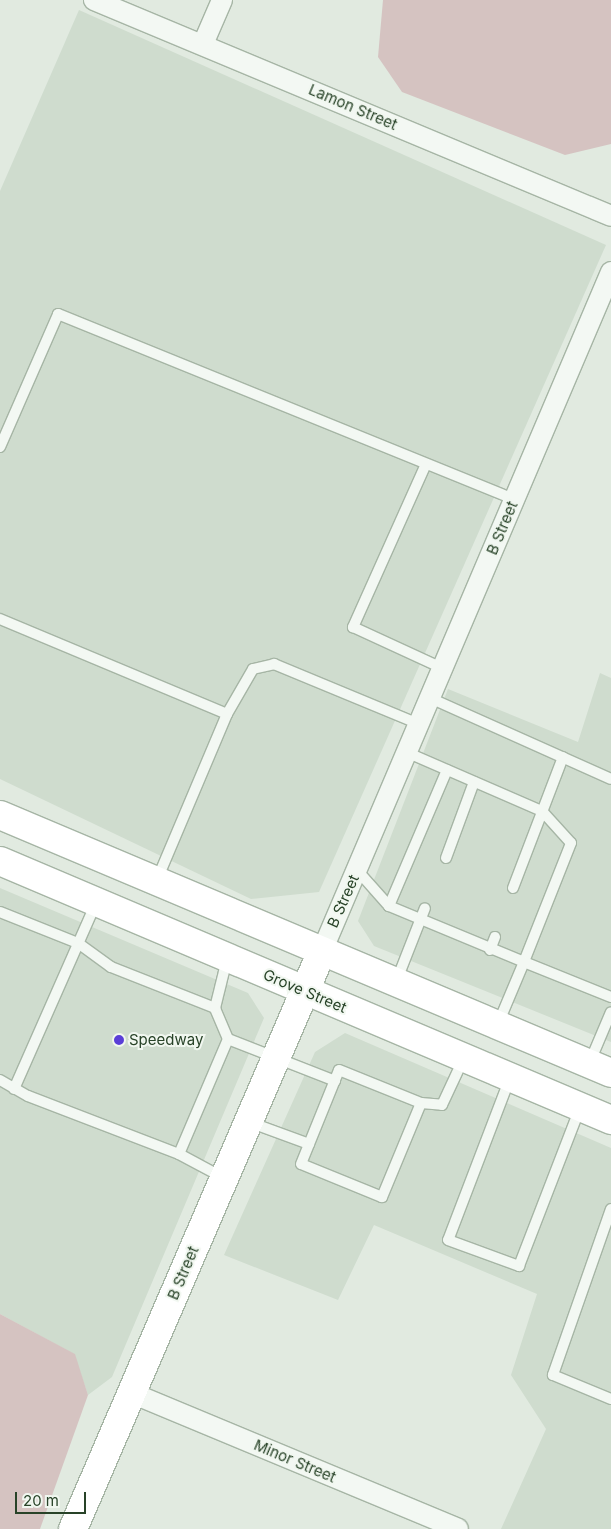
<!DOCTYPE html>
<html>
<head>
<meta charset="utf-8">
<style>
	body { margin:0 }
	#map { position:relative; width:611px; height:1529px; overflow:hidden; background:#e1eae0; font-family:Inter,sans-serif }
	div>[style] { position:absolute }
	.built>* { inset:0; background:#cfdcce }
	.green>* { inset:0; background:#d5c3c1 }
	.roads { filter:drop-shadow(1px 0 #a6b5a5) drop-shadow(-1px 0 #a6b5a5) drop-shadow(0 1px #a6b5a5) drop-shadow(0 -1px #a6b5a5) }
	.service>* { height:10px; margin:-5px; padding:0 5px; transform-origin:5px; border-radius:5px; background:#f3f8f3 }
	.minor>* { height:20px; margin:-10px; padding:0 10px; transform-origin:10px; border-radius:10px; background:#f3f8f3 }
	.secondary>* { height:28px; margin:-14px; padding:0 14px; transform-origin:14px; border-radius:14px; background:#fff }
	.primary>* { height:28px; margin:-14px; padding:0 14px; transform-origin:14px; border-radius:14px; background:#fff }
	.dots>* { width:14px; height:14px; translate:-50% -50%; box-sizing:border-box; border:2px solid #f1f7f0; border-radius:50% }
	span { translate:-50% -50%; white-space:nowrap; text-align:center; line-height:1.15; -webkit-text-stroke:4px #f1f7f0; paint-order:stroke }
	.street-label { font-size:15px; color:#284328 }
	.poi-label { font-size:15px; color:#284328 }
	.left { translate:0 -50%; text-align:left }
	.scale { position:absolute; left:15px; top:1492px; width:71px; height:22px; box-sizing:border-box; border:2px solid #284328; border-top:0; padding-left:6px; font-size:15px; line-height:18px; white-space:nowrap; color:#284328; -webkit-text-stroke:4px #f1f7f0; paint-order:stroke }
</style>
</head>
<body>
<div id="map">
	<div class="built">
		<i style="clip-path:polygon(79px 10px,606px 245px,319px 892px,251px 899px,0 779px,0 191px)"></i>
		<i style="clip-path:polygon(600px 673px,611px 678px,611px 1042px,374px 946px,358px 921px,448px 689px,578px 742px)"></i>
		<i style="clip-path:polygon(0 888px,248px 993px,264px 1018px,112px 1377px,88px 1395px,74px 1354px,0 1314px)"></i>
		<i style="clip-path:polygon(345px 1033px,611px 1148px,611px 1529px,501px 1529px,546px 1429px,511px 1375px,537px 1294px,374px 1225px,338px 1300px,224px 1255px,315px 1052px)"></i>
	</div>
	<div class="green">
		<i style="clip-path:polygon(383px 0,611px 0,611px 144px,565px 155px,402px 92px,378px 57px)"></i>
		<i style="clip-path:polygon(0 1314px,75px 1354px,88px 1395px,40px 1529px,0 1529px)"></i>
	</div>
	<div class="roads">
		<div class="service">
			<i style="left:0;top:447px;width:145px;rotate:-66.4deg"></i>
			<i style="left:58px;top:314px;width:492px;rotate:22.1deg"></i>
			<i style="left:426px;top:464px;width:179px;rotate:114.1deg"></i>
			<i style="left:353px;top:627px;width:98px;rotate:24.7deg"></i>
			<i style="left:0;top:619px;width:246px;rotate:22.7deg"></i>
			<i style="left:227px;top:714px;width:180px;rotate:112.9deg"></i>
			<i style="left:430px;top:698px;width:198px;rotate:24.1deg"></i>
			<i style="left:227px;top:714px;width:52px;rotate:-60deg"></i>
			<i style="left:253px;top:669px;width:22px;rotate:-13deg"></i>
			<i style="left:274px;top:664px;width:157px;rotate:22.5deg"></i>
			<i style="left:406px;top:752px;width:148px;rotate:23.5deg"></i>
			<i style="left:542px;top:811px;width:43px;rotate:47.8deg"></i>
			<i style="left:571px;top:843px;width:128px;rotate:111.6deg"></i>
			<i style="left:524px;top:962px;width:94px;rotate:21.9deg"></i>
			<i style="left:447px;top:770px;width:148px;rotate:113.1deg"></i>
			<i style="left:389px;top:906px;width:146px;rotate:22.5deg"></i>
			<i style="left:524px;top:962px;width:67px;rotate:112.8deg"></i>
			<i style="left:446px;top:858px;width:81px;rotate:-69.8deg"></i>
			<i style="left:357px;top:870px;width:48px;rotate:48.4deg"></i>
			<i style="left:513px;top:888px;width:140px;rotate:-69.1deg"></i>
			<i style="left:0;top:912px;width:84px;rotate:21.7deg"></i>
			<i style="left:78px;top:943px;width:41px;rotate:36deg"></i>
			<i style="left:111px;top:967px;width:112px;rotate:21.5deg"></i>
			<i style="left:490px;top:950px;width:14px;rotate:-69deg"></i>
			<i style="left:396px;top:982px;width:79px;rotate:-68.6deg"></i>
			<i style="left:228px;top:1039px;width:115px;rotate:21.4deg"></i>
			<i style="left:589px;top:1064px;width:56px;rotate:-67.1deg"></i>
			<i style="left:339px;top:1070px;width:88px;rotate:21.9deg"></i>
			<i style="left:421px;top:1103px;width:102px;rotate:112.5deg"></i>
			<i style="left:382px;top:1197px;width:87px;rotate:-157.8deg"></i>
			<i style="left:301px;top:1164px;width:101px;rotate:-68deg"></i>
			<i style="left:510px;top:1078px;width:173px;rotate:110.9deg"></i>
			<i style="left:448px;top:1240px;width:76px;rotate:20.1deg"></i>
			<i style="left:519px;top:1266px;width:169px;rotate:-68.9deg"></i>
			<i style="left:0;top:1080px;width:32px;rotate:30deg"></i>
			<i style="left:28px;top:1096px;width:162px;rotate:21deg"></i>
			<i style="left:179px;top:1154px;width:125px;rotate:-66.9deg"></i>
			<i style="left:228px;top:1039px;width:34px;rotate:-113deg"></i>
			<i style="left:215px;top:1008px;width:50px;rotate:-76.2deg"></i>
			<i style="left:14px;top:1089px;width:203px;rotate:-66.2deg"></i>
			<i style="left:421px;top:1103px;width:21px;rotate:5deg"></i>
			<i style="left:442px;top:1105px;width:50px;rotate:-65deg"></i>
			<i style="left:249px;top:1122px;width:64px;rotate:20.1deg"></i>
			<i style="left:179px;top:1154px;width:49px;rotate:28.1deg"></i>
			<i style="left:611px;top:1209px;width:176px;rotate:109.3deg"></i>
			<i style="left:553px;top:1375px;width:63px;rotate:22.5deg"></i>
		</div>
		<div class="minor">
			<i style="left:94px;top:0;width:560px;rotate:22.67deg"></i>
			<i style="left:203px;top:44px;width:48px;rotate:-66.6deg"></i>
			<i style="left:322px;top:951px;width:738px;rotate:-66.94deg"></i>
			<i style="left:132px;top:1393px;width:353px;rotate:22.6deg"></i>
		</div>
		<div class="secondary">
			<i style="left:73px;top:1529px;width:629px;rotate:-66.69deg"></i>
		</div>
		<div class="primary">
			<i style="left:0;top:815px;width:663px;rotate:22.89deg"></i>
			<i style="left:0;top:861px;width:664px;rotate:22.97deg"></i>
		</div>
	</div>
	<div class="dots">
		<i style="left:119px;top:1040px;background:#5a3ed7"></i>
	</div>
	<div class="street-label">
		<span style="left:353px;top:107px;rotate:23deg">Lamon Street</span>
		<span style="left:502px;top:528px;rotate:-67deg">B Street</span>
		<span style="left:343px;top:901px;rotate:-66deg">B Street</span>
		<span style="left:305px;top:991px;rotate:23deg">Grove Street</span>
		<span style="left:183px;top:1273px;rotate:-67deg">B Street</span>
		<span style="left:295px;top:1461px;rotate:23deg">Minor Street</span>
	</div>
	<div class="poi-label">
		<span class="left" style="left:129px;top:1040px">Speedway</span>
	</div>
	<div class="scale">20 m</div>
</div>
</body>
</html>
